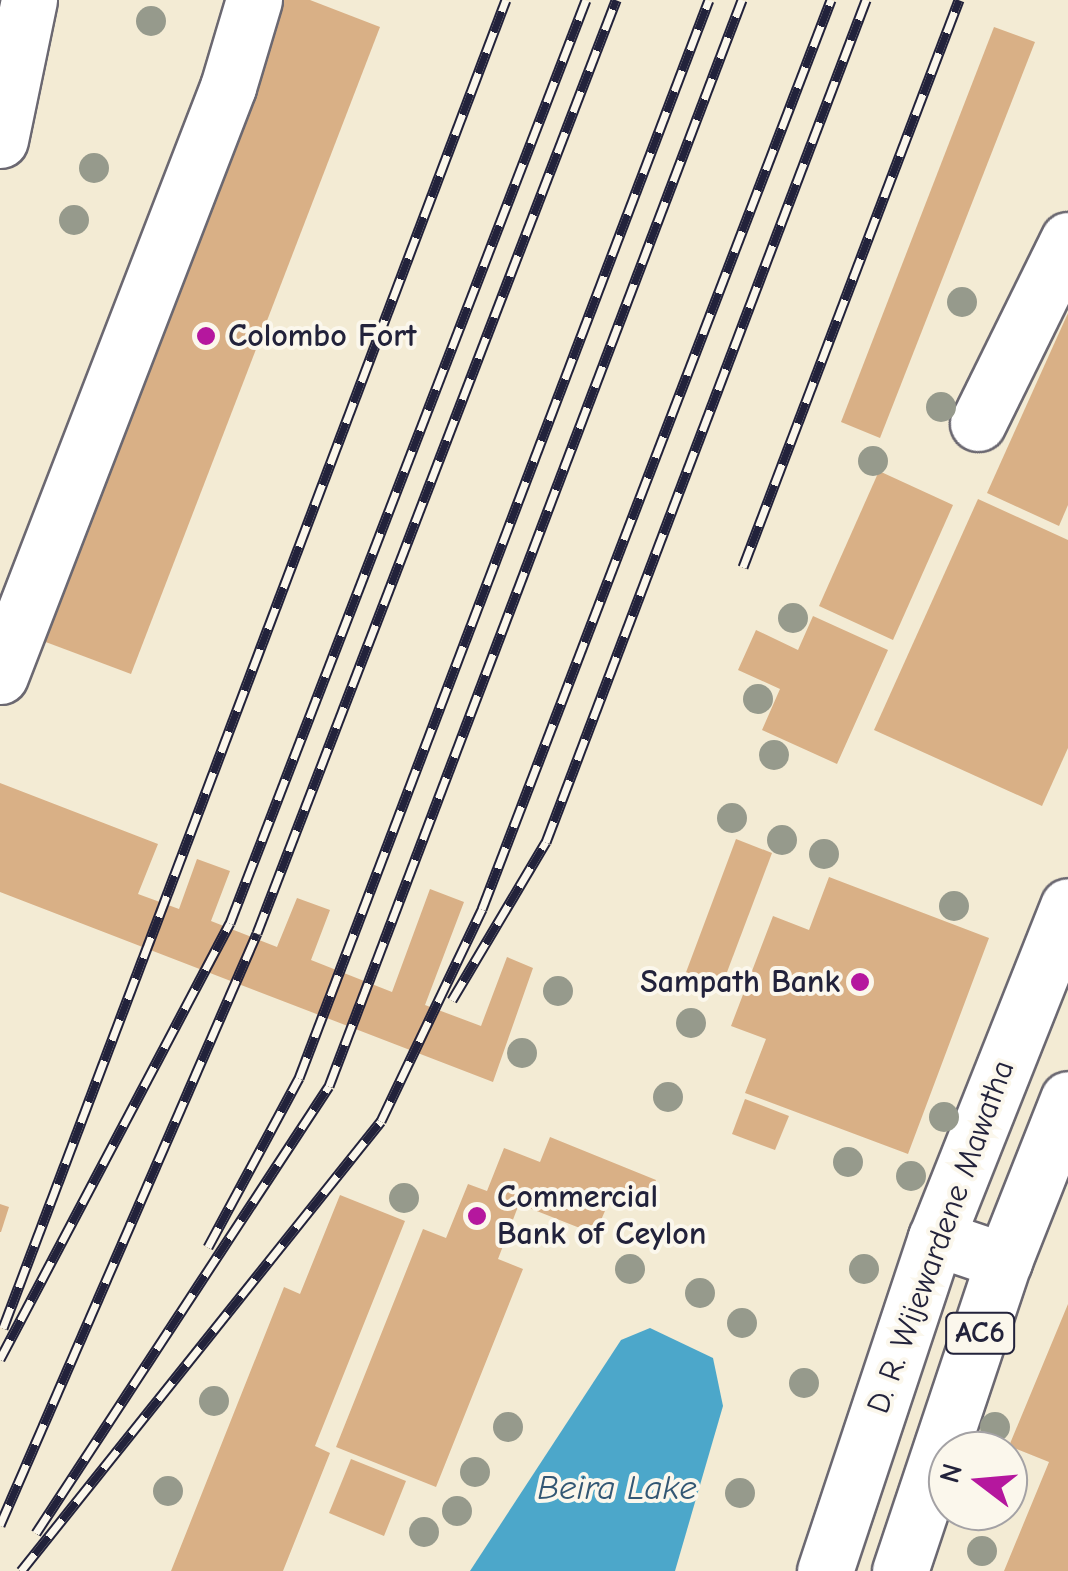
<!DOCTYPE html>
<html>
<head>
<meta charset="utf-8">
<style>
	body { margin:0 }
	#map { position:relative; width:1068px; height:1571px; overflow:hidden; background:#f3ebd4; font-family:"Comic Neue",sans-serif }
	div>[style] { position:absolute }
	.water>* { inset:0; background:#4ca7ca }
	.building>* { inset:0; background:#d9b086 }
	.roads { filter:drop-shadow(2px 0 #6b6871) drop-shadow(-2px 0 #6b6871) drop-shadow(0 2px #6b6871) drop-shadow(0 -2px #6b6871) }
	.minor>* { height:55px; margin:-27.5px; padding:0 27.5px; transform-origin:27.5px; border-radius:27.5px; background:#fff }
	.major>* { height:55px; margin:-27.5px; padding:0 27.5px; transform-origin:27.5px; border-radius:27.5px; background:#fff }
	.rail>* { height:11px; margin-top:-5.5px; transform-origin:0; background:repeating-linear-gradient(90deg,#fbf7ec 0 22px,#22223b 0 44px); box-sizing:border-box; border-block:2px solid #22223b }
	.trees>* { width:30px; height:30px; margin:-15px; border-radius:50%; background:#969a8c }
	.dots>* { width:28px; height:28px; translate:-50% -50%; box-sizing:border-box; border:5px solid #fbf7ec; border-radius:50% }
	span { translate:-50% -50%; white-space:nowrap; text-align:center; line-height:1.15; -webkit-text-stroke:8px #fbf7ec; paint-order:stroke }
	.shield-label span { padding:2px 8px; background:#fbf7ec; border:2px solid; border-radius:8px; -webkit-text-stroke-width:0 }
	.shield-label { font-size:30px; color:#22223b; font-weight:700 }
	.poi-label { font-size:32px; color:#22223b; font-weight:700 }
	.left { translate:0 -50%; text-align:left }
	.right { translate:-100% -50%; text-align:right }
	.street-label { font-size:32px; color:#22223b }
	.water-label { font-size:35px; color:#335774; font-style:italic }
	.north { position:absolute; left:928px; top:1431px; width:100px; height:100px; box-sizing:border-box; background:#fbf7ec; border:2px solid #a4a2a5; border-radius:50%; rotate:286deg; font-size:28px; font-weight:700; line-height:40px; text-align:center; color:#22223b }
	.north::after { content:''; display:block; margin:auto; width:35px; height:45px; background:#b5179e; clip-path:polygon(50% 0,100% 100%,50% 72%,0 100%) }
</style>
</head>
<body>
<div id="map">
	<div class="water">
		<i style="clip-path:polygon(650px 1328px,713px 1358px,723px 1406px,675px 1571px,470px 1571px,621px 1340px)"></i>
	</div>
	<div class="building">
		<i style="clip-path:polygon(281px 0,310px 0,380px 27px,131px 674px,35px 638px)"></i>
		<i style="clip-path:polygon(994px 27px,1035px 42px,880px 438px,841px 422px)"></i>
		<i style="clip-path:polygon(1068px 313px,1068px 505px,1059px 526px,987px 493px)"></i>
		<i style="clip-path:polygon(879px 471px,953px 505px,893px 640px,819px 606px)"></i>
		<i style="clip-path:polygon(978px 499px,1068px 540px,1068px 748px,1042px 806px,874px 730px)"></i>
		<i style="clip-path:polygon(813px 616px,888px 650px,837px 764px,762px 730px,780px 689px,738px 670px,756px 630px,798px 650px)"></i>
		<i style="clip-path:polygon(0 783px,158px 844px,138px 894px,179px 909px,197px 859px,230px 871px,211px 921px,277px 947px,297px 898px,330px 910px,311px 960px,392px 992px,430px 889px,464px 902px,425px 1005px,481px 1026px,507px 957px,533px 968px,493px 1082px,0 892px)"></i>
		<i style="clip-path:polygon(736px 839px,772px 853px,721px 988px,685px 975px)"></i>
		<i style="clip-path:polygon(829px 877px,989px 938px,908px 1154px,745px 1093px,766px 1039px,731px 1026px,773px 916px,809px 930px)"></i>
		<i style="clip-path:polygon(745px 1099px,789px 1116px,775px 1150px,732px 1134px)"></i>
		<i style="clip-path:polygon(550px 1137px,656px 1180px,644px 1210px,611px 1197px,595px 1234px,519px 1204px,498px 1259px,523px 1269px,436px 1487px,336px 1447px,423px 1229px,446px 1238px,468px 1184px,487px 1191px,504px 1148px,540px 1162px)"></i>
		<i style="clip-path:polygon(340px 1195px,405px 1221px,315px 1446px,330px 1453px,283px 1571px,171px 1571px,284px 1287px,300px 1294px)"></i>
		<i style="clip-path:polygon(0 1204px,9px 1207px,1px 1232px,0 1232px)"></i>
		<i style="clip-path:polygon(1068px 1304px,1068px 1571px,1004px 1571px,1049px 1462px,1009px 1446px)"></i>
		<i style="clip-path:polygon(351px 1459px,406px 1481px,384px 1536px,329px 1513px)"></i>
	</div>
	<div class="roads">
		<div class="minor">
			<i style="left:0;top:140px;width:143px;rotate:-78.3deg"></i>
			<i style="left:978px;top:423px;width:204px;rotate:-63.8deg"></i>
			<i style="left:0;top:676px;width:632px;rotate:-68.84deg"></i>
			<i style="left:228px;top:87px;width:91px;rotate:-73.4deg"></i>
			<i style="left:936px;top:1238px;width:72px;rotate:18.7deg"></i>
		</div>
		<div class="major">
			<i style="left:825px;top:1571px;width:351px;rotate:-71.6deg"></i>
			<i style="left:936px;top:1238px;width:357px;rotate:-68.3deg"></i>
			<i style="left:900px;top:1571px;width:327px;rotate:-71.5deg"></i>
			<i style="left:1004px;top:1261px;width:174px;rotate:-68.4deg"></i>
		</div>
	</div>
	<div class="rail">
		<i style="left:743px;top:567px;width:607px;rotate:-69.15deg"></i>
		<i style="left:452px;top:1000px;width:184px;rotate:-59.3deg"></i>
		<i style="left:546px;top:842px;width:901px;rotate:-69.19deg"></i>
		<i style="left:208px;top:1247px;width:192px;rotate:-61.7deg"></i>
		<i style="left:299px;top:1078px;width:1153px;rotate:-69.18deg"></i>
		<i style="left:3px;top:1328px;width:1420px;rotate:-69.26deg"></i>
		<i style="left:0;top:1359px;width:493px;rotate:-62.2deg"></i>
		<i style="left:230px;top:923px;width:989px;rotate:-68.91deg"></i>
		<i style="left:0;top:1525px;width:645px;rotate:-66.53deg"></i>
		<i style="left:257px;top:933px;width:1000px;rotate:-68.95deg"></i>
		<i style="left:36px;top:1533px;width:534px;rotate:-56.76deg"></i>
		<i style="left:329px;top:1086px;width:1162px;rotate:-69.18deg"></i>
		<i style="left:21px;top:1571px;width:576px;rotate:-51.34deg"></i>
		<i style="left:381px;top:1121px;width:235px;rotate:-64.5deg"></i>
		<i style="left:482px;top:909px;width:974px;rotate:-69deg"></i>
	</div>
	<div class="trees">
		<i style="left:151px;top:21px"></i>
		<i style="left:94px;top:168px"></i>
		<i style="left:74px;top:220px"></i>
		<i style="left:962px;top:302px"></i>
		<i style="left:941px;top:407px"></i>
		<i style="left:873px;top:461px"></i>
		<i style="left:793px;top:618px"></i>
		<i style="left:758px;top:699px"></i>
		<i style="left:774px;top:755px"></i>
		<i style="left:732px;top:818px"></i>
		<i style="left:782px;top:840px"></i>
		<i style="left:824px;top:854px"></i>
		<i style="left:954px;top:906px"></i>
		<i style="left:558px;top:991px"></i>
		<i style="left:691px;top:1023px"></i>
		<i style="left:522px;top:1053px"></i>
		<i style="left:668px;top:1097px"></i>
		<i style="left:944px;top:1117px"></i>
		<i style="left:848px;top:1162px"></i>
		<i style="left:911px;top:1176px"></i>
		<i style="left:404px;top:1198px"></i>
		<i style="left:630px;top:1269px"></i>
		<i style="left:864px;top:1269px"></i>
		<i style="left:700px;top:1293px"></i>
		<i style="left:742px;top:1323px"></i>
		<i style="left:804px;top:1383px"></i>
		<i style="left:214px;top:1401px"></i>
		<i style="left:508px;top:1427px"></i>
		<i style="left:995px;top:1427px"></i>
		<i style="left:475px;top:1472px"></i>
		<i style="left:168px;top:1491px"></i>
		<i style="left:740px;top:1493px"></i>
		<i style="left:457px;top:1511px"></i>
		<i style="left:424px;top:1532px"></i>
		<i style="left:982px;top:1551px"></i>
	</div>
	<div class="dots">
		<i style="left:206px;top:336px;background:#b5179e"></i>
		<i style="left:860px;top:982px;background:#b5179e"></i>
		<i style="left:477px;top:1216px;background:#b5179e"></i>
	</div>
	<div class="shield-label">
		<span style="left:980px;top:1333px">AC6</span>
	</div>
	<div class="poi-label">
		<span class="left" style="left:228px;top:336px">Colombo Fort</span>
		<span class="right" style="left:840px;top:982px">Sampath Bank</span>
		<span class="left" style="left:497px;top:1216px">Commercial<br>Bank of Ceylon</span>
	</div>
	<div class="street-label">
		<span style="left:941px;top:1237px;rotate:-70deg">D. R. Wijewardene Mawatha</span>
	</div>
	<div class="water-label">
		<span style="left:617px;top:1488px">Beira Lake</span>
	</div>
	<div class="north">N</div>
</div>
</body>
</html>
